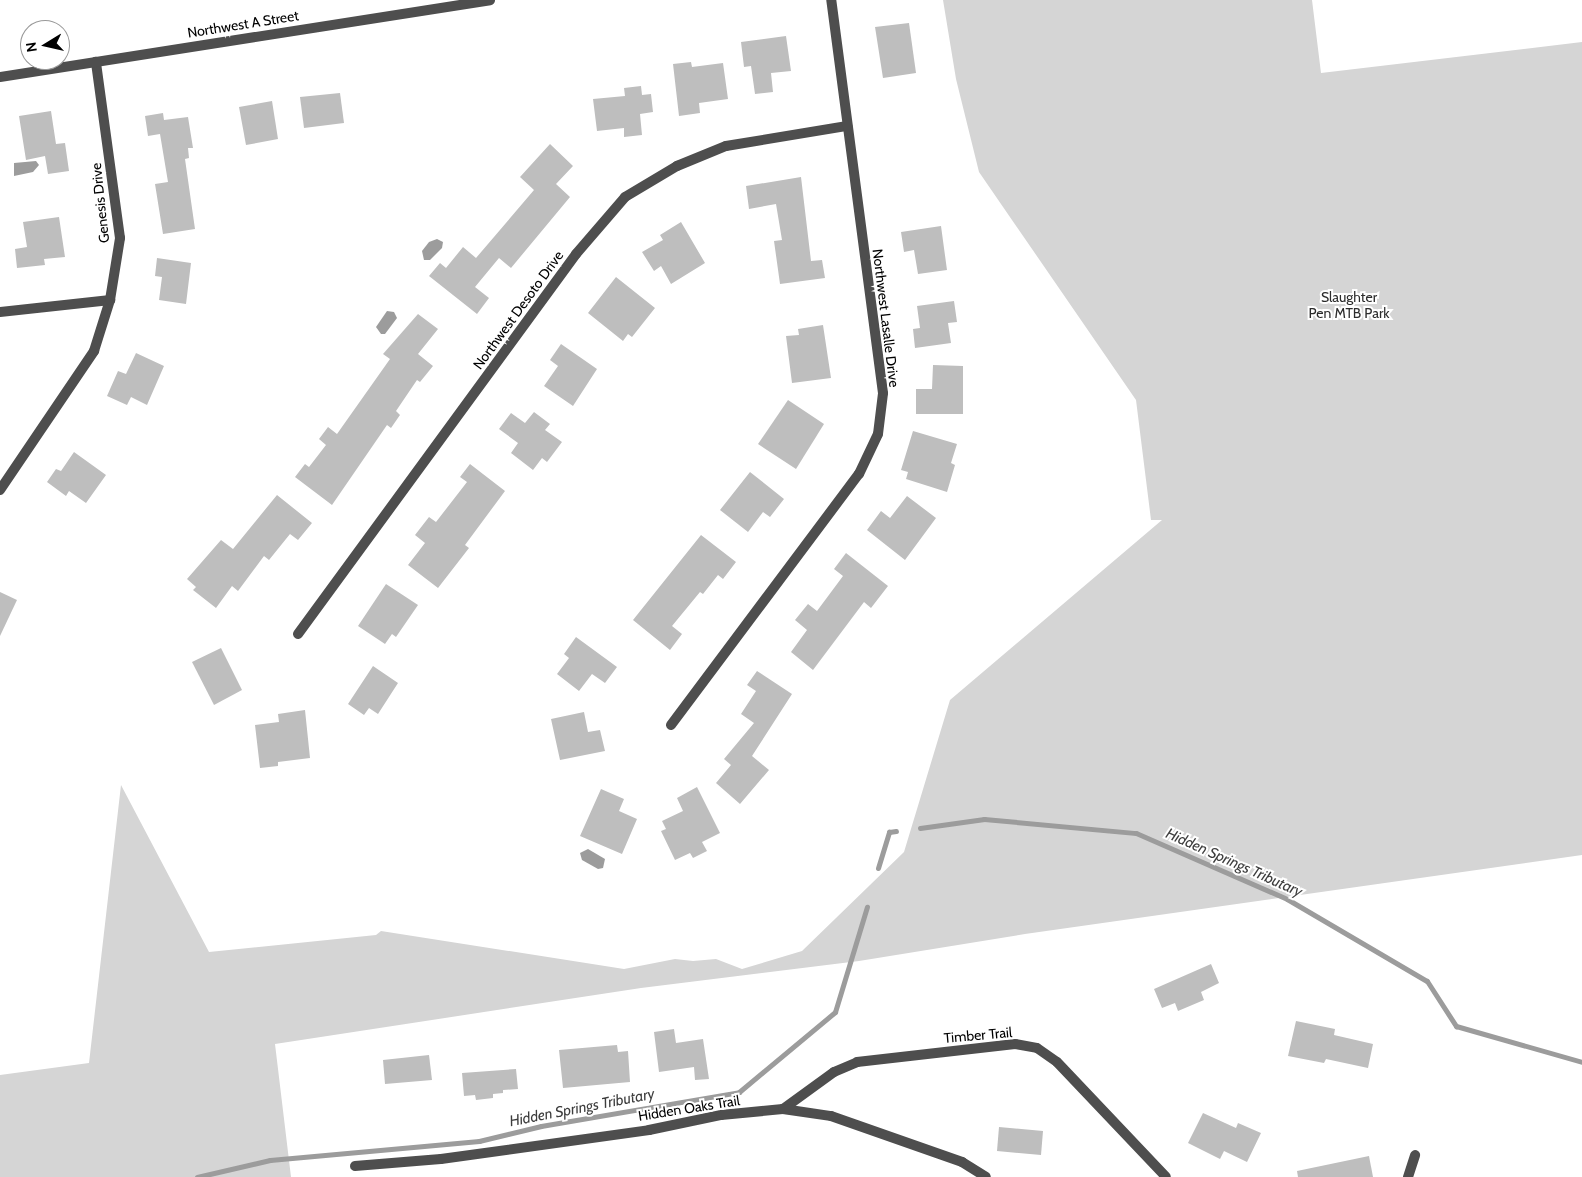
<!DOCTYPE html>
<html>
<head>
<meta charset="utf-8">
<style>
	body { margin:0 }
	#map { position:relative; width:1582px; height:1177px; overflow:hidden; background:#fff; font-family:Cabin,sans-serif }
	div>[style] { position:absolute }
	.green>* { inset:0; background:#d5d5d5 }
	.water>* { inset:0; background:#9c9c9c }
	.stream>* { height:5px; margin:-2.5px; padding:0 2.5px; transform-origin:2.5px; border-radius:2.5px; background:#9c9c9c }
	.building>* { inset:0; background:#bebebe }
	.minor>* { height:10px; margin:-5px; padding:0 5px; transform-origin:5px; border-radius:5px; background:#4e4e4e }
	.tertiary>* { height:10px; margin:-5px; padding:0 5px; transform-origin:5px; border-radius:5px; background:#4e4e4e }
	span { translate:-50% -50%; white-space:nowrap; text-align:center; line-height:1.15; -webkit-text-stroke:4px #fff; paint-order:stroke }
	.street-label { font-size:14px; color:#000 }
	.park-label { font-size:14px; color:#2c2c2c }
	.water-label { font-size:15px; color:#3d3d3d; font-style:italic }
	.north { position:absolute; left:20px; top:20px; width:50px; height:50px; box-sizing:border-box; background:#fff; border:1px solid #999; border-radius:50%; rotate:261deg; font-size:14px; font-weight:700; line-height:20px; text-align:center; color:#000 }
	.north::after { content:''; display:block; margin:auto; width:18px; height:22px; background:#000; clip-path:polygon(50% 0,100% 100%,50% 72%,0 100%) }
</style>
</head>
<body>
<div id="map">
	<div class="green">
		<i style="clip-path:polygon(943px 0,1312px 0,1321px 73px,1582px 42px,1582px 855px,1025px 934px,859px 961px,641px 988px,275px 1044px,291px 1177px,0 1177px,0 1075px,89px 1063px,121px 785px,209px 952px,376px 935px,381px 931px,624px 969px,675px 959px,693px 961px,716px 959px,742px 969px,802px 951px,904px 852px,950px 700px,1162px 520px,1151px 520px,1136px 400px,979px 172px,956px 79px)"></i>
	</div>
	<div class="water">
		<i style="clip-path:polygon(36px 161px,39px 165px,33px 172px,14px 176px,14px 163px)"></i>
		<i style="clip-path:polygon(437px 239px,443px 242px,442px 248px,430px 260px,424px 260px,422px 251px,429px 242px)"></i>
		<i style="clip-path:polygon(387px 311px,394px 312px,397px 318px,385px 334px,381px 334px,376px 327px)"></i>
		<i style="clip-path:polygon(588px 849px,605px 859px,603px 868px,598px 869px,582px 860px,580px 853px)"></i>
	</div>
	<div class="stream">
		<i style="left:920px;top:828px;width:65px;rotate:-8deg"></i>
		<i style="left:984px;top:819px;width:153px;rotate:5.3deg"></i>
		<i style="left:1136px;top:833px;width:165px;rotate:23.6deg"></i>
		<i style="left:1287px;top:899px;width:162px;rotate:30.4deg"></i>
		<i style="left:1427px;top:981px;width:54px;rotate:57.2deg"></i>
		<i style="left:1456px;top:1026px;width:131px;rotate:15.9deg"></i>
		<i style="left:878px;top:868px;width:38px;rotate:-73deg"></i>
		<i style="left:889px;top:832px;width:7px;rotate:-8deg"></i>
		<i style="left:197px;top:1177px;width:75px;rotate:-13.1deg"></i>
		<i style="left:270px;top:1160px;width:210px;rotate:-5.2deg"></i>
		<i style="left:479px;top:1141px;width:64px;rotate:-13.6deg"></i>
		<i style="left:541px;top:1126px;width:201px;rotate:-9.7deg"></i>
		<i style="left:739px;top:1092px;width:125px;rotate:-39.8deg"></i>
		<i style="left:835px;top:1012px;width:110px;rotate:-73.1deg"></i>
	</div>
	<div class="building">
		<i style="clip-path:polygon(909px 23px,916px 73px,883px 78px,875px 27px)"></i>
		<i style="clip-path:polygon(786px 36px,791px 71px,771px 73px,773px 92px,755px 94px,751px 66px,744px 67px,741px 42px)"></i>
		<i style="clip-path:polygon(691px 62px,692px 67px,723px 63px,728px 99px,699px 103px,700px 113px,679px 116px,673px 64px)"></i>
		<i style="clip-path:polygon(641px 86px,642px 95px,651px 94px,653px 112px,640px 114px,642px 135px,624px 137px,624px 128px,597px 131px,593px 99px,625px 96px,624px 88px)"></i>
		<i style="clip-path:polygon(340px 93px,344px 123px,304px 128px,300px 97px)"></i>
		<i style="clip-path:polygon(272px 101px,278px 139px,246px 145px,239px 107px)"></i>
		<i style="clip-path:polygon(51px 111px,56px 144px,65px 143px,69px 171px,48px 174px,45px 156px,26px 160px,19px 116px)"></i>
		<i style="clip-path:polygon(163px 113px,164px 120px,188px 117px,193px 148px,188px 148px,189px 158px,185px 159px,195px 229px,163px 234px,155px 184px,168px 182px,160px 134px,148px 136px,145px 116px)"></i>
		<i style="clip-path:polygon(550px 144px,573px 166px,556px 184px,570px 197px,511px 268px,499px 258px,475px 287px,489px 298px,477px 314px,429px 276px,440px 263px,446px 268px,463px 247px,476px 258px,534px 190px,520px 177px)"></i>
		<i style="clip-path:polygon(801px 177px,811px 261px,822px 260px,825px 278px,780px 284px,774px 241px,782px 240px,776px 204px,749px 209px,746px 186px)"></i>
		<i style="clip-path:polygon(59px 217px,65px 257px,44px 259px,45px 265px,17px 268px,15px 249px,27px 247px,23px 222px)"></i>
		<i style="clip-path:polygon(681px 222px,705px 263px,671px 284px,661px 266px,654px 271px,642px 252px,663px 240px,660px 235px)"></i>
		<i style="clip-path:polygon(941px 226px,947px 270px,918px 274px,914px 250px,904px 252px,901px 232px)"></i>
		<i style="clip-path:polygon(157px 258px,191px 263px,186px 304px,159px 300px,162px 277px,155px 276px)"></i>
		<i style="clip-path:polygon(616px 277px,655px 308px,632px 337px,628px 334px,623px 341px,588px 313px)"></i>
		<i style="clip-path:polygon(954px 301px,957px 322px,948px 323px,951px 343px,915px 348px,913px 329px,920px 328px,917px 306px)"></i>
		<i style="clip-path:polygon(418px 314px,438px 329px,418px 354px,433px 366px,420px 382px,417px 380px,396px 411px,400px 415px,391px 428px,387px 425px,332px 505px,295px 477px,305px 464px,309px 467px,326px 445px,319px 439px,328px 427px,337px 434px,390px 359px,383px 354px)"></i>
		<i style="clip-path:polygon(823px 325px,831px 378px,792px 383px,786px 336px,799px 335px,798px 329px)"></i>
		<i style="clip-path:polygon(561px 344px,597px 369px,573px 406px,544px 386px,558px 366px,550px 360px)"></i>
		<i style="clip-path:polygon(136px 353px,164px 366px,147px 405px,131px 397px,127px 405px,107px 396px,118px 371px,126px 374px)"></i>
		<i style="clip-path:polygon(933px 365px,963px 366px,963px 414px,916px 414px,916px 389px,932px 389px)"></i>
		<i style="clip-path:polygon(788px 400px,824px 424px,796px 469px,758px 444px)"></i>
		<i style="clip-path:polygon(534px 412px,550px 424px,545px 430px,562px 442px,547px 462px,542px 458px,533px 470px,511px 453px,518px 443px,499px 429px,511px 413px,525px 423px)"></i>
		<i style="clip-path:polygon(913px 431px,957px 444px,951px 463px,955px 465px,947px 492px,906px 479px,908px 472px,901px 470px)"></i>
		<i style="clip-path:polygon(74px 452px,106px 475px,86px 503px,69px 491px,66px 496px,47px 482px,56px 469px,61px 471px)"></i>
		<i style="clip-path:polygon(470px 464px,505px 491px,465px 545px,469px 548px,438px 588px,408px 565px,425px 543px,415px 535px,429px 517px,436px 522px,467px 482px,460px 477px)"></i>
		<i style="clip-path:polygon(750px 472px,784px 499px,770px 517px,763px 512px,748px 532px,720px 510px)"></i>
		<i style="clip-path:polygon(277px 495px,312px 523px,298px 540px,290px 534px,269px 560px,264px 556px,238px 591px,232px 586px,216px 608px,193px 590px,196px 587px,187px 579px,221px 540px,233px 549px)"></i>
		<i style="clip-path:polygon(907px 496px,936px 518px,905px 560px,867px 530px,881px 511px,890px 518px)"></i>
		<i style="clip-path:polygon(701px 535px,736px 562px,723px 579px,718px 575px,703px 594px,700px 592px,672px 626px,682px 634px,670px 650px,633px 620px)"></i>
		<i style="clip-path:polygon(846px 553px,888px 586px,871px 608px,864px 602px,813px 670px,791px 652px,807px 630px,795px 620px,808px 604px,817px 611px,843px 576px,834px 569px)"></i>
		<i style="clip-path:polygon(386px 584px,418px 605px,396px 637px,392px 634px,385px 644px,358px 626px)"></i>
		<i style="clip-path:polygon(0 592px,17px 600px,0 636px)"></i>
		<i style="clip-path:polygon(576px 637px,617px 667px,605px 683px,592px 674px,579px 691px,557px 674px,569px 658px,564px 654px)"></i>
		<i style="clip-path:polygon(221px 648px,242px 690px,214px 705px,192px 662px)"></i>
		<i style="clip-path:polygon(373px 666px,398px 683px,378px 714px,369px 708px,364px 715px,348px 704px)"></i>
		<i style="clip-path:polygon(757px 671px,792px 694px,752px 756px,769px 770px,740px 804px,716px 783px,731px 765px,724px 759px,754px 723px,741px 714px,756px 691px,747px 685px)"></i>
		<i style="clip-path:polygon(305px 710px,310px 758px,278px 762px,278px 766px,260px 768px,255px 725px,279px 722px,278px 714px)"></i>
		<i style="clip-path:polygon(584px 712px,588px 732px,600px 730px,605px 751px,560px 760px,551px 719px)"></i>
		<i style="clip-path:polygon(697px 787px,720px 833px,702px 842px,707px 851px,693px 858px,690px 853px,675px 860px,661px 831px,666px 829px,662px 821px,683px 811px,677px 798px)"></i>
		<i style="clip-path:polygon(601px 789px,624px 799px,619px 811px,637px 819px,622px 854px,580px 836px)"></i>
		<i style="clip-path:polygon(1211px 964px,1219px 983px,1201px 992px,1204px 1000px,1178px 1011px,1175px 1003px,1162px 1008px,1154px 989px)"></i>
		<i style="clip-path:polygon(1296px 1021px,1335px 1029px,1334px 1035px,1373px 1044px,1368px 1068px,1326px 1059px,1324px 1063px,1288px 1056px)"></i>
		<i style="clip-path:polygon(674px 1029px,676px 1043px,703px 1039px,709px 1079px,695px 1080px,694px 1067px,659px 1072px,654px 1032px)"></i>
		<i style="clip-path:polygon(617px 1045px,618px 1052px,628px 1051px,630px 1082px,563px 1088px,559px 1050px)"></i>
		<i style="clip-path:polygon(429px 1055px,432px 1080px,385px 1084px,383px 1060px)"></i>
		<i style="clip-path:polygon(516px 1069px,518px 1089px,503px 1090px,503px 1093px,493px 1094px,493px 1098px,476px 1100px,475px 1095px,464px 1096px,462px 1073px)"></i>
		<i style="clip-path:polygon(1203px 1113px,1236px 1128px,1238px 1123px,1261px 1133px,1247px 1162px,1224px 1151px,1220px 1159px,1188px 1143px)"></i>
		<i style="clip-path:polygon(999px 1127px,1043px 1131px,1041px 1155px,997px 1151px)"></i>
		<i style="clip-path:polygon(1369px 1156px,1373px 1177px,1298px 1177px,1297px 1171px)"></i>
	</div>
	<div class="minor">
		<i style="left:0;top:312px;width:111px;rotate:-6.2deg"></i>
		<i style="left:0;top:490px;width:168px;rotate:-55.9deg"></i>
		<i style="left:94px;top:351px;width:53px;rotate:-72.6deg"></i>
		<i style="left:110px;top:300px;width:63px;rotate:-80.8deg"></i>
		<i style="left:120px;top:238px;width:178px;rotate:-97.8deg"></i>
		<i style="left:298px;top:634px;width:471px;rotate:-53.8deg"></i>
		<i style="left:576px;top:254px;width:75px;rotate:-49.3deg"></i>
		<i style="left:625px;top:197px;width:61px;rotate:-30.8deg"></i>
		<i style="left:677px;top:166px;width:53px;rotate:-22.2deg"></i>
		<i style="left:726px;top:146px;width:123px;rotate:-9.4deg"></i>
		<i style="left:671px;top:725px;width:314px;rotate:-53.2deg"></i>
		<i style="left:859px;top:474px;width:44px;rotate:-64.6deg"></i>
		<i style="left:878px;top:434px;width:41px;rotate:-83deg"></i>
		<i style="left:883px;top:393px;width:396px;rotate:-97.5deg"></i>
		<i style="left:783px;top:1109px;width:63px;rotate:-36deg"></i>
		<i style="left:834px;top:1072px;width:25px;rotate:-23deg"></i>
		<i style="left:857px;top:1062px;width:159px;rotate:-6.5deg"></i>
		<i style="left:1015px;top:1044px;width:22px;rotate:10deg"></i>
		<i style="left:1037px;top:1048px;width:24px;rotate:35deg"></i>
		<i style="left:1057px;top:1062px;width:158px;rotate:46.5deg"></i>
		<i style="left:355px;top:1166px;width:86px;rotate:-4.7deg"></i>
		<i style="left:441px;top:1159px;width:210px;rotate:-7.9deg"></i>
		<i style="left:649px;top:1130px;width:74px;rotate:-11.8deg"></i>
		<i style="left:721px;top:1115px;width:62px;rotate:-5.5deg"></i>
		<i style="left:783px;top:1109px;width:49px;rotate:8.3deg"></i>
		<i style="left:831px;top:1116px;width:139px;rotate:19.3deg"></i>
		<i style="left:962px;top:1162px;width:28px;rotate:32deg"></i>
		<i style="left:1408px;top:1177px;width:23px;rotate:-72deg"></i>
	</div>
	<div class="tertiary">
		<i style="left:0;top:77px;width:496px;rotate:-8.9deg"></i>
	</div>
	<div class="street-label">
		<span style="left:243px;top:24px;rotate:-9deg">Northwest A Street</span>
		<span style="left:100px;top:203px;rotate:-96deg">Genesis Drive</span>
		<span style="left:518px;top:310px;rotate:-54deg">Northwest Desoto Drive</span>
		<span style="left:886px;top:318px;rotate:83deg">Northwest Lasalle Drive</span>
		<span style="left:978px;top:1035px;rotate:-5deg">Timber Trail</span>
		<span style="left:689px;top:1108px;rotate:-9deg">Hidden Oaks Trail</span>
	</div>
	<div class="park-label">
		<span style="left:1349px;top:305px">Slaughter<br>Pen MTB Park</span>
	</div>
	<div class="water-label">
		<span style="left:1234px;top:863px;rotate:24deg">Hidden Springs Tributary</span>
		<span style="left:582px;top:1108px;rotate:-11deg">Hidden Springs Tributary</span>
	</div>
	<div class="north">N</div>
</div>
</body>
</html>
